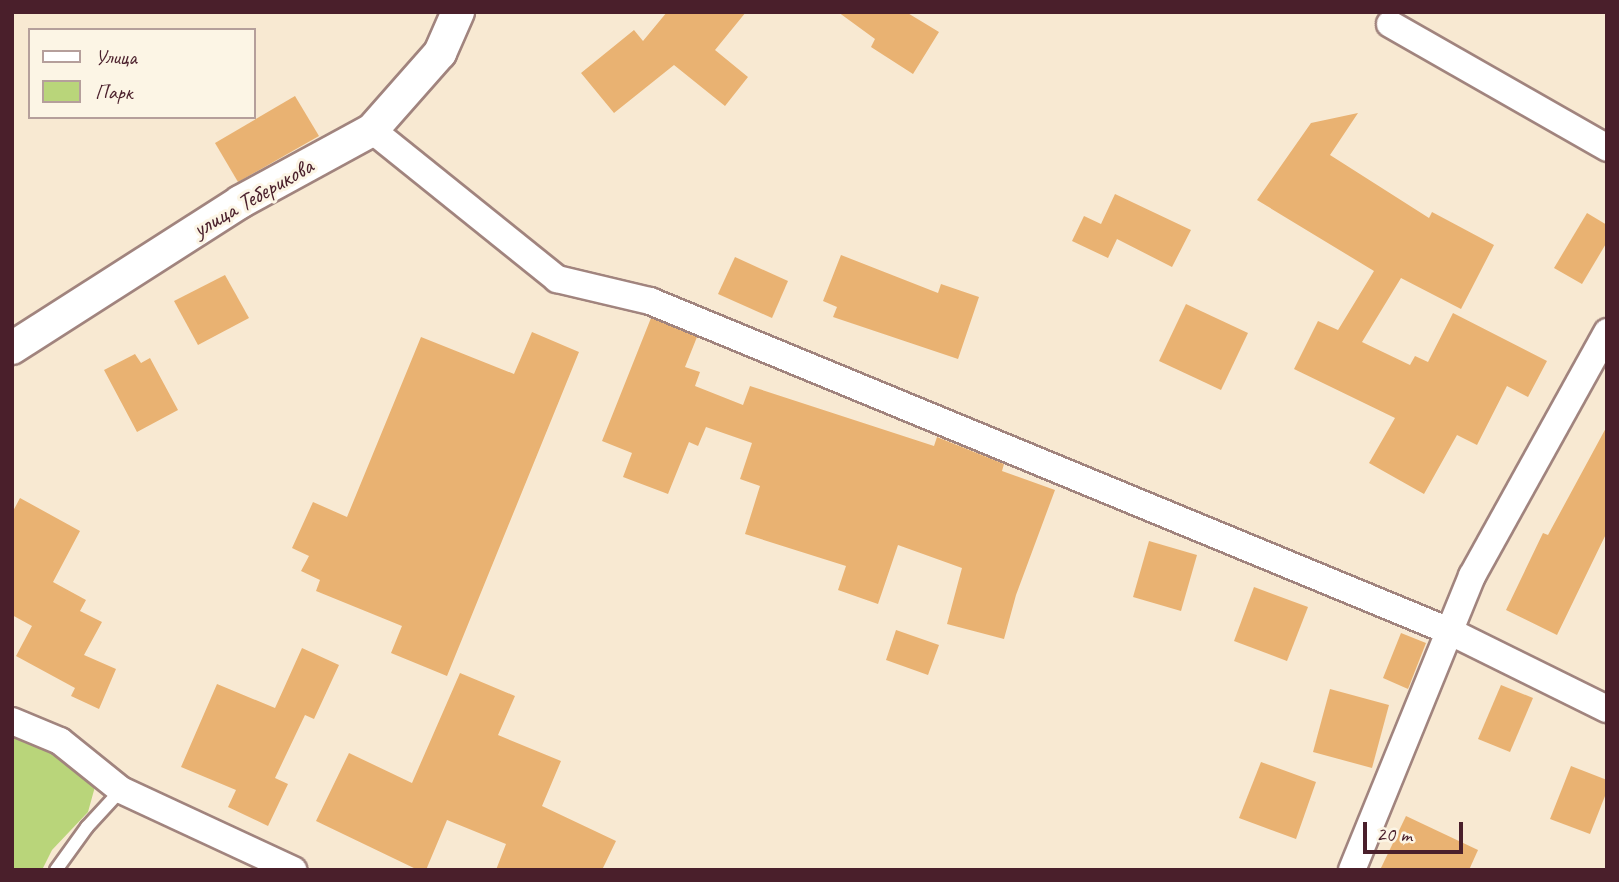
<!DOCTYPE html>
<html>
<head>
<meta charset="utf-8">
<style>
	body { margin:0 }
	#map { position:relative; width:1619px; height:882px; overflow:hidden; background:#f8e9d2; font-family:Caveat,sans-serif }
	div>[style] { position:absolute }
	.green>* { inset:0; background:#b9d57a }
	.building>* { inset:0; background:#e9b272 }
	.roads { filter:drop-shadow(2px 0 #a1847e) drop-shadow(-2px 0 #a1847e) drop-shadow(0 2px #a1847e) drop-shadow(0 -2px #a1847e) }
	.service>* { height:12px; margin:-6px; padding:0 6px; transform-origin:6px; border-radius:6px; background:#fff }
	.minor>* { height:26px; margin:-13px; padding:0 13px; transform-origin:13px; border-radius:13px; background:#fff }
	.tertiary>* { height:32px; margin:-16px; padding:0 16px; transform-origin:16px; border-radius:16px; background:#fff }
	span { translate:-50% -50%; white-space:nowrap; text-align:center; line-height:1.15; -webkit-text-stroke:6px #fcf5e5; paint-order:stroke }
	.street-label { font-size:24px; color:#4a1f2b }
	.frame { position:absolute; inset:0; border:14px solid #4a1f2b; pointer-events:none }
	.legend { position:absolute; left:28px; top:28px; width:228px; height:91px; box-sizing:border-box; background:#fcf5e5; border:2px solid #b59f9b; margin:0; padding:9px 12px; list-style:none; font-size:21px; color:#4a1f2b }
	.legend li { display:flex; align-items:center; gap:14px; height:35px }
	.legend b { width:35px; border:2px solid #b59f9b }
	.scale { position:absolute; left:1363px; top:822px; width:100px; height:32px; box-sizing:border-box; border:4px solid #4a1f2b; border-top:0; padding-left:9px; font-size:21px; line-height:24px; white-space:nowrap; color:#4a1f2b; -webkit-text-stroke:5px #fcf5e5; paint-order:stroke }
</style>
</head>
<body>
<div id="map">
	<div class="green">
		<i style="clip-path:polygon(12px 732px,70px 756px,96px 783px,88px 812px,52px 850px,42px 870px,12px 870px)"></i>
	</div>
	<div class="building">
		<i style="clip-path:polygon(667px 12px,746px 12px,715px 50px,748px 77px,725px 106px,674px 65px,614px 113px,581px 73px,634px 30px,643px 41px)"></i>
		<i style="clip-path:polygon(838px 12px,906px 12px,939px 32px,913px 74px,871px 47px,875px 39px)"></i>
		<i style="clip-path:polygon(295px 96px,319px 136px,238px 182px,215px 143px)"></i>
		<i style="clip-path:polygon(1358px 113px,1330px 155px,1429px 218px,1432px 212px,1494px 245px,1461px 309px,1401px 278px,1362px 342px,1410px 365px,1415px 356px,1428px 362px,1453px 313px,1547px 361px,1528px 397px,1507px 386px,1477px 445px,1457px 435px,1424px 494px,1369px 463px,1395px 418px,1294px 369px,1318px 321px,1338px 330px,1374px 271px,1257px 200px,1311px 123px)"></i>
		<i style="clip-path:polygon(1115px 194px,1191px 230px,1172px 267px,1117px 239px,1108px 258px,1072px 241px,1084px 216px,1101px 224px)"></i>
		<i style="clip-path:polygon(1587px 213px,1607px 225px,1607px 242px,1582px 284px,1554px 268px)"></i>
		<i style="clip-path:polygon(841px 255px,938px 293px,941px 284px,979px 297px,958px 359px,833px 317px,837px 307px,823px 301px)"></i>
		<i style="clip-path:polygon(735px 257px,788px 281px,772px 318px,718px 294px)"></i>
		<i style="clip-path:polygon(225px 275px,249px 318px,198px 345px,174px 301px)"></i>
		<i style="clip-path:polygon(1186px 304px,1248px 333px,1221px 390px,1159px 361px)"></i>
		<i style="clip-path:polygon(651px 318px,697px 337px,685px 367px,700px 372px,695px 386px,743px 405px,750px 386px,934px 446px,937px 437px,1004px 464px,1002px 471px,1055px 490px,1016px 595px,1004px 639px,947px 624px,962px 568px,898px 545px,878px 604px,838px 590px,846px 566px,745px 534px,760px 486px,740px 479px,752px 443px,706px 427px,698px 446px,689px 442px,668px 494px,623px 477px,632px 453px,602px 441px)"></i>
		<i style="clip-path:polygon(532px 332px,579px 352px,447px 676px,391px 653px,402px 626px,316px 591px,320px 580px,301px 571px,309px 556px,292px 548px,313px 502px,347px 517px,421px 337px,514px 374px)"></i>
		<i style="clip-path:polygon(135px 354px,141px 363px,150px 358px,178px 410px,137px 432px,104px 370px)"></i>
		<i style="clip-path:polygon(1607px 426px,1607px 532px,1557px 635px,1506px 610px,1543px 533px,1548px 535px)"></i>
		<i style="clip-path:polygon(20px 498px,80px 531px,53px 582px,86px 600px,80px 611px,102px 622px,84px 655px,116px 669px,99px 709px,71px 696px,75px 688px,16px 656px,32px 626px,12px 615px,12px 513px)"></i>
		<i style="clip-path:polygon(1149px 541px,1197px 555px,1181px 611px,1133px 597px)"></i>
		<i style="clip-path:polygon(1254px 587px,1308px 607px,1287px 661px,1234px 641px)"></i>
		<i style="clip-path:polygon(896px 630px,939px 645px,928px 675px,886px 660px)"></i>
		<i style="clip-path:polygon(1401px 633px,1426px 643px,1408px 689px,1383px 678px)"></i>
		<i style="clip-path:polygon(302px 648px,339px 665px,314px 719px,305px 715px,275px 778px,288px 784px,268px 826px,228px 807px,236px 790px,181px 767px,217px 684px,275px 708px)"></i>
		<i style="clip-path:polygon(460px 673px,515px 696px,498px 735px,561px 761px,542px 806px,616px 841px,602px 870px,496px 870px,506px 844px,447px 820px,426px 870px,418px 870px,316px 821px,349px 753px,412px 783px)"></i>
		<i style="clip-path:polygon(1501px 685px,1533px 698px,1510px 752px,1478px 739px)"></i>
		<i style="clip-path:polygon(1330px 689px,1389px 705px,1372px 768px,1313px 752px)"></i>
		<i style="clip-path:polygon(1261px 762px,1316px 782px,1296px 839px,1239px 818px)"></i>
		<i style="clip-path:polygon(1571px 766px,1607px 780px,1607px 791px,1590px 834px,1550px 819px)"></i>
		<i style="clip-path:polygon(1406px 816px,1478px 850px,1469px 870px,1380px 870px)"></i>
	</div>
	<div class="roads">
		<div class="service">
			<i style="left:56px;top:870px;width:53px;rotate:-54.2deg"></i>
			<i style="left:87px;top:827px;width:50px;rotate:-47.4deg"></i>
		</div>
		<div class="minor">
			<i style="left:1390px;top:24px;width:250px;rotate:29.7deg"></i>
			<i style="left:372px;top:130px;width:238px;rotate:38.8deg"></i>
			<i style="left:557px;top:279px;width:96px;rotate:13.3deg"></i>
			<i style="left:650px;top:301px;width:864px;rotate:22.44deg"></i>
			<i style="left:1449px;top:631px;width:176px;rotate:26.3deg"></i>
			<i style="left:12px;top:721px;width:52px;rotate:22.6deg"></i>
			<i style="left:60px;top:741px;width:78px;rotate:38.8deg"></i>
			<i style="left:121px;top:790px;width:190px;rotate:24.9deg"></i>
			<i style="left:1352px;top:870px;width:318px;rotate:-67.8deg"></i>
			<i style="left:1472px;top:576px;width:279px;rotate:-61deg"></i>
		</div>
		<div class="tertiary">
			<i style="left:12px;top:348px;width:271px;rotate:-32.6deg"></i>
			<i style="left:240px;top:202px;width:150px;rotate:-28.6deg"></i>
			<i style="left:372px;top:130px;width:103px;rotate:-48.6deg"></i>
			<i style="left:440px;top:53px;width:45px;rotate:-66.3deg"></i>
		</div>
	</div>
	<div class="street-label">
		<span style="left:253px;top:198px;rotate:-30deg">улица Теберикова</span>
	</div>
	<div class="frame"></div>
	<ul class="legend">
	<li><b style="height:9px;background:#fff"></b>Улица</li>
	<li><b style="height:19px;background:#b9d57a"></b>Парк</li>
	</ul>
	<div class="scale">20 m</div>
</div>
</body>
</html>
